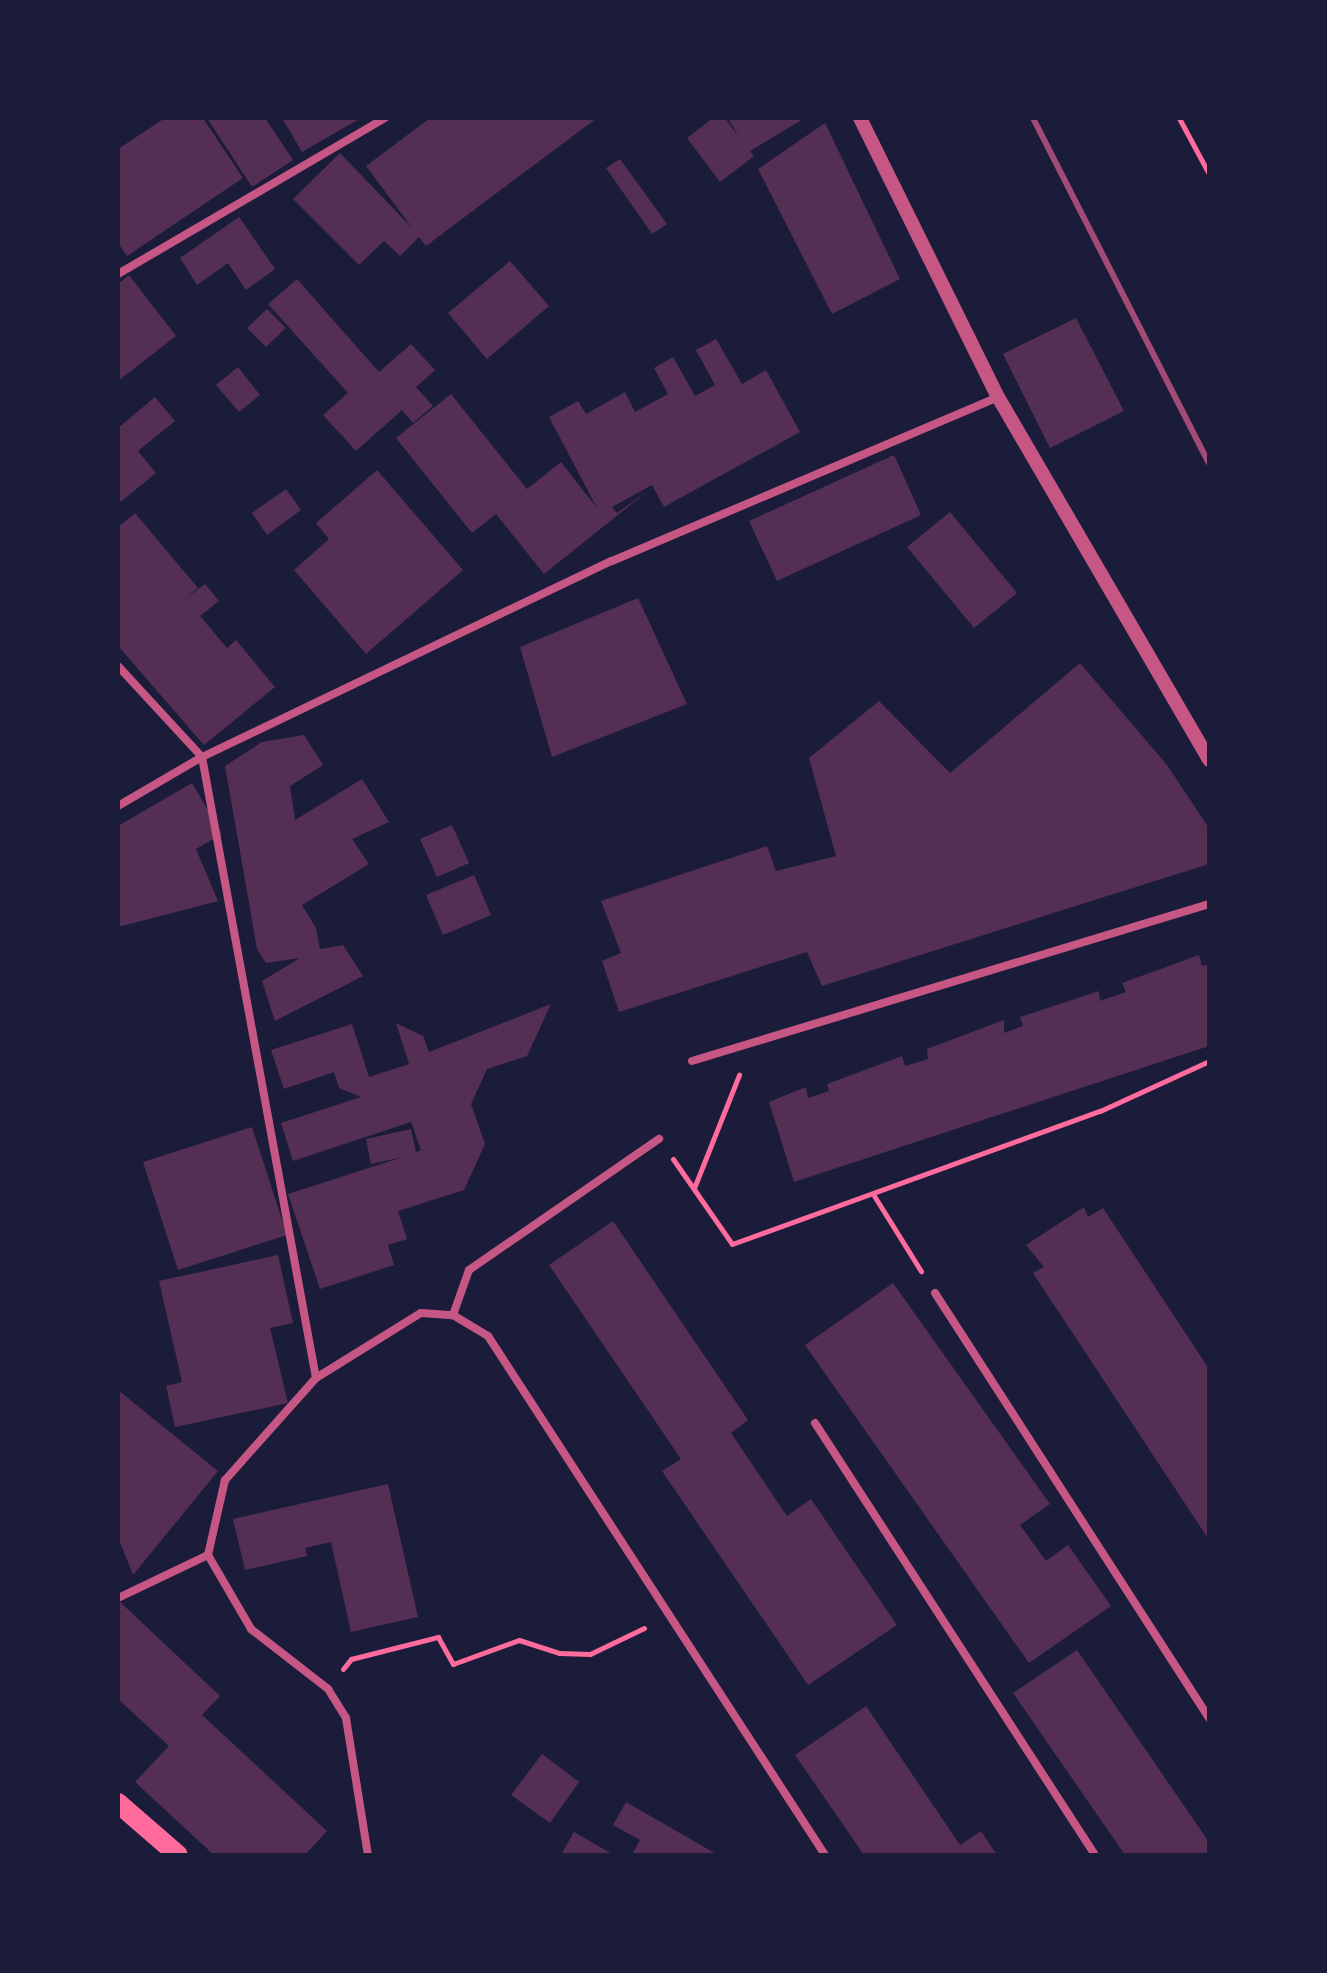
<!DOCTYPE html>
<html>
<head>
<meta charset="utf-8">
<style>
	body { margin:0 }
	#map { position:relative; width:1327px; height:1973px; overflow:hidden; background:#1b1b3a; font-family:"Varela Round",sans-serif }
	div>[style] { position:absolute }
	.building>* { inset:0; background:#542f53 }
	.path>* { height:5px; margin:-2.5px; padding:0 2.5px; transform-origin:2.5px; border-radius:2.5px; background:#ff6b9d }
	.minor>* { height:8px; margin:-4px; padding:0 4px; transform-origin:4px; border-radius:4px; background:#c65784 }
	.tertiary>* { height:14px; margin:-7px; padding:0 7px; transform-origin:7px; border-radius:7px; background:#c65784 }
	.primary>* { height:20px; margin:-10px; padding:0 10px; transform-origin:10px; border-radius:10px; background:#ff6b9d }
	.rail>* { height:6px; margin:-3px; padding:0 3px; transform-origin:3px; border-radius:3px; background:#a44b75 }
	span { translate:-50% -50%; white-space:nowrap; text-align:center; line-height:1.15; -webkit-text-stroke:7px #1b1b3a; paint-order:stroke }
	.frame { position:absolute; inset:0; border:120px solid #1b1b3a; pointer-events:none }
</style>
</head>
<body>
<div id="map">
	<div class="building">
		<i style="clip-path:polygon(165px 118px,203px 118px,243px 178px,127px 256px,118px 243px,118px 149px)"></i>
		<i style="clip-path:polygon(207px 118px,265px 118px,293px 160px,252px 187px)"></i>
		<i style="clip-path:polygon(282px 118px,361px 118px,302px 152px)"></i>
		<i style="clip-path:polygon(430px 118px,597px 118px,426px 246px,419px 237px,400px 256px,384px 241px,359px 265px,293px 199px,340px 153px,413px 229px,366px 166px)"></i>
		<i style="clip-path:polygon(713px 118px,725px 118px,739px 137px,728px 118px,805px 118px,750px 151px,754px 156px,720px 182px,687px 138px)"></i>
		<i style="clip-path:polygon(825px 123px,900px 279px,832px 314px,758px 169px)"></i>
		<i style="clip-path:polygon(620px 159px,667px 224px,652px 234px,606px 168px)"></i>
		<i style="clip-path:polygon(239px 217px,275px 269px,246px 290px,228px 263px,197px 285px,180px 258px)"></i>
		<i style="clip-path:polygon(510px 261px,549px 306px,487px 359px,448px 313px)"></i>
		<i style="clip-path:polygon(129px 275px,176px 336px,118px 381px,118px 284px)"></i>
		<i style="clip-path:polygon(297px 279px,379px 372px,411px 344px,435px 370px,416px 387px,433px 406px,413px 423px,402px 410px,356px 451px,323px 415px,348px 393px,268px 304px)"></i>
		<i style="clip-path:polygon(267px 309px,286px 328px,266px 347px,247px 328px)"></i>
		<i style="clip-path:polygon(1076px 318px,1124px 411px,1050px 448px,1003px 354px)"></i>
		<i style="clip-path:polygon(716px 339px,742px 384px,766px 370px,800px 432px,664px 507px,652px 485px,612px 507px,617px 513px,648px 491px,544px 574px,496px 514px,472px 533px,396px 438px,451px 394px,527px 489px,561px 462px,597px 508px,549px 417px,578px 401px,586px 414px,625px 392px,635px 412px,668px 394px,654px 368px,673px 357px,695px 396px,715px 385px,696px 350px)"></i>
		<i style="clip-path:polygon(238px 367px,260px 395px,239px 412px,216px 385px)"></i>
		<i style="clip-path:polygon(155px 397px,175px 421px,138px 451px,156px 473px,118px 504px,118px 428px)"></i>
		<i style="clip-path:polygon(894px 455px,921px 515px,777px 581px,749px 521px)"></i>
		<i style="clip-path:polygon(377px 470px,463px 570px,366px 654px,294px 570px,329px 539px,316px 523px)"></i>
		<i style="clip-path:polygon(286px 489px,301px 510px,267px 535px,252px 513px)"></i>
		<i style="clip-path:polygon(950px 512px,1017px 593px,974px 628px,907px 547px)"></i>
		<i style="clip-path:polygon(135px 513px,198px 588px,184px 600px,205px 584px,219px 601px,200px 616px,227px 648px,236px 640px,275px 687px,204px 745px,118px 646px,118px 527px)"></i>
		<i style="clip-path:polygon(638px 598px,687px 704px,552px 757px,520px 647px)"></i>
		<i style="clip-path:polygon(1080px 663px,1167px 765px,1209px 828px,1209px 864px,822px 986px,807px 952px,619px 1012px,602px 961px,621px 953px,601px 901px,767px 846px,776px 871px,836px 856px,809px 758px,879px 701px,950px 773px)"></i>
		<i style="clip-path:polygon(304px 735px,323px 765px,290px 786px,295px 820px,362px 779px,389px 822px,352px 839px,369px 864px,302px 905px,316px 928px,320px 949px,343px 945px,363px 976px,275px 1021px,262px 981px,300px 958px,266px 963px,257px 949px,225px 766px,262px 742px)"></i>
		<i style="clip-path:polygon(192px 783px,222px 834px,196px 849px,218px 901px,118px 927px,118px 826px)"></i>
		<i style="clip-path:polygon(452px 825px,469px 863px,437px 877px,420px 839px)"></i>
		<i style="clip-path:polygon(474px 875px,491px 915px,443px 935px,426px 895px)"></i>
		<i style="clip-path:polygon(1199px 955px,1202px 966px,1209px 964px,1209px 1046px,794px 1182px,769px 1102px,806px 1087px,808px 1098px,829px 1091px,827px 1084px,902px 1056px,905px 1066px,928px 1059px,927px 1049px,1004px 1020px,1004px 1033px,1023px 1026px,1020px 1017px,1099px 991px,1100px 1001px,1126px 992px,1122px 983px)"></i>
		<i style="clip-path:polygon(551px 1004px,527px 1056px,487px 1069px,471px 1104px,485px 1144px,464px 1190px,398px 1211px,407px 1239px,388px 1245px,394px 1265px,320px 1289px,288px 1194px,403px 1157px,371px 1164px,366px 1139px,411px 1129px,416px 1152px,421px 1150px,411px 1122px,293px 1161px,281px 1123px,361px 1097px,339px 1088px,334px 1072px,284px 1089px,271px 1050px,352px 1024px,369px 1077px,409px 1064px,396px 1023px,423px 1036px,429px 1052px)"></i>
		<i style="clip-path:polygon(252px 1127px,287px 1235px,178px 1270px,143px 1162px)"></i>
		<i style="clip-path:polygon(1084px 1207px,1088px 1217px,1103px 1208px,1209px 1369px,1209px 1540px,1033px 1273px,1044px 1267px,1026px 1245px)"></i>
		<i style="clip-path:polygon(613px 1221px,748px 1420px,731px 1433px,787px 1516px,811px 1499px,897px 1625px,808px 1685px,662px 1471px,681px 1459px,549px 1265px)"></i>
		<i style="clip-path:polygon(278px 1255px,293px 1323px,270px 1328px,288px 1403px,175px 1427px,166px 1386px,182px 1382px,159px 1281px)"></i>
		<i style="clip-path:polygon(893px 1283px,1050px 1504px,1020px 1525px,1046px 1561px,1068px 1545px,1111px 1606px,1029px 1663px,805px 1345px)"></i>
		<i style="clip-path:polygon(118px 1390px,218px 1471px,133px 1575px,118px 1537px)"></i>
		<i style="clip-path:polygon(388px 1484px,418px 1617px,351px 1632px,331px 1542px,305px 1548px,307px 1556px,245px 1570px,233px 1519px)"></i>
		<i style="clip-path:polygon(118px 1600px,220px 1696px,202px 1715px,327px 1831px,305px 1855px,214px 1855px,135px 1782px,169px 1746px,118px 1699px)"></i>
		<i style="clip-path:polygon(1077px 1650px,1209px 1842px,1209px 1855px,1125px 1855px,1013px 1693px)"></i>
		<i style="clip-path:polygon(866px 1706px,960px 1845px,981px 1831px,997px 1855px,864px 1855px,795px 1755px)"></i>
		<i style="clip-path:polygon(542px 1754px,579px 1782px,550px 1823px,511px 1795px)"></i>
		<i style="clip-path:polygon(626px 1802px,718px 1855px,632px 1855px,640px 1840px,613px 1825px)"></i>
		<i style="clip-path:polygon(574px 1832px,614px 1855px,561px 1855px)"></i>
	</div>
	<div class="path">
		<i style="left:1179px;top:118px;width:64px;rotate:61.8deg"></i>
		<i style="left:673px;top:1159px;width:103px;rotate:55.2deg"></i>
		<i style="left:732px;top:1244px;width:391px;rotate:-19.9deg"></i>
		<i style="left:1100px;top:1111px;width:120px;rotate:-24.6deg"></i>
		<i style="left:694px;top:1188px;width:122px;rotate:-68.3deg"></i>
		<i style="left:873px;top:1194px;width:91px;rotate:58.1deg"></i>
		<i style="left:343px;top:1669px;width:13px;rotate:-51deg"></i>
		<i style="left:351px;top:1659px;width:90px;rotate:-14.2deg"></i>
		<i style="left:438px;top:1637px;width:31px;rotate:61deg"></i>
		<i style="left:453px;top:1664px;width:70px;rotate:-20deg"></i>
		<i style="left:519px;top:1640px;width:42px;rotate:18deg"></i>
		<i style="left:559px;top:1653px;width:31px;rotate:2deg"></i>
		<i style="left:590px;top:1654px;width:60px;rotate:-25.7deg"></i>
	</div>
	<div class="minor">
		<i style="left:118px;top:274px;width:309px;rotate:-30.3deg"></i>
		<i style="left:118px;top:666px;width:124px;rotate:47.3deg"></i>
		<i style="left:202px;top:757px;width:631px;rotate:79.6deg"></i>
		<i style="left:316px;top:1378px;width:137px;rotate:131.7deg"></i>
		<i style="left:225px;top:1480px;width:77px;rotate:102.8deg"></i>
		<i style="left:208px;top:1555px;width:86px;rotate:59.8deg"></i>
		<i style="left:251px;top:1629px;width:98px;rotate:37.9deg"></i>
		<i style="left:328px;top:1689px;width:34px;rotate:58deg"></i>
		<i style="left:346px;top:1718px;width:139px;rotate:80.9deg"></i>
		<i style="left:118px;top:806px;width:97px;rotate:-30.3deg"></i>
		<i style="left:202px;top:757px;width:454px;rotate:-25.6deg"></i>
		<i style="left:612px;top:561px;width:419px;rotate:-23deg"></i>
		<i style="left:692px;top:1061px;width:540px;rotate:-16.89deg"></i>
		<i style="left:935px;top:1293px;width:506px;rotate:57.19deg"></i>
		<i style="left:453px;top:1315px;width:48px;rotate:-70.4deg"></i>
		<i style="left:469px;top:1270px;width:231px;rotate:-34.6deg"></i>
		<i style="left:316px;top:1378px;width:123px;rotate:-31.8deg"></i>
		<i style="left:421px;top:1313px;width:32px;rotate:4deg"></i>
		<i style="left:453px;top:1315px;width:41px;rotate:31deg"></i>
		<i style="left:488px;top:1336px;width:619px;rotate:57deg"></i>
		<i style="left:815px;top:1423px;width:515px;rotate:57.05deg"></i>
		<i style="left:118px;top:1598px;width:100px;rotate:-25.5deg"></i>
	</div>
	<div class="tertiary">
		<i style="left:860px;top:118px;width:311px;rotate:63.7deg"></i>
		<i style="left:998px;top:397px;width:420px;rotate:59.8deg"></i>
	</div>
	<div class="primary">
		<i style="left:118px;top:1803px;width:79px;rotate:40.9deg"></i>
	</div>
	<div class="rail">
		<i style="left:1033px;top:118px;width:387px;rotate:63deg"></i>
	</div>
	<div class="frame"></div>
</div>
</body>
</html>
